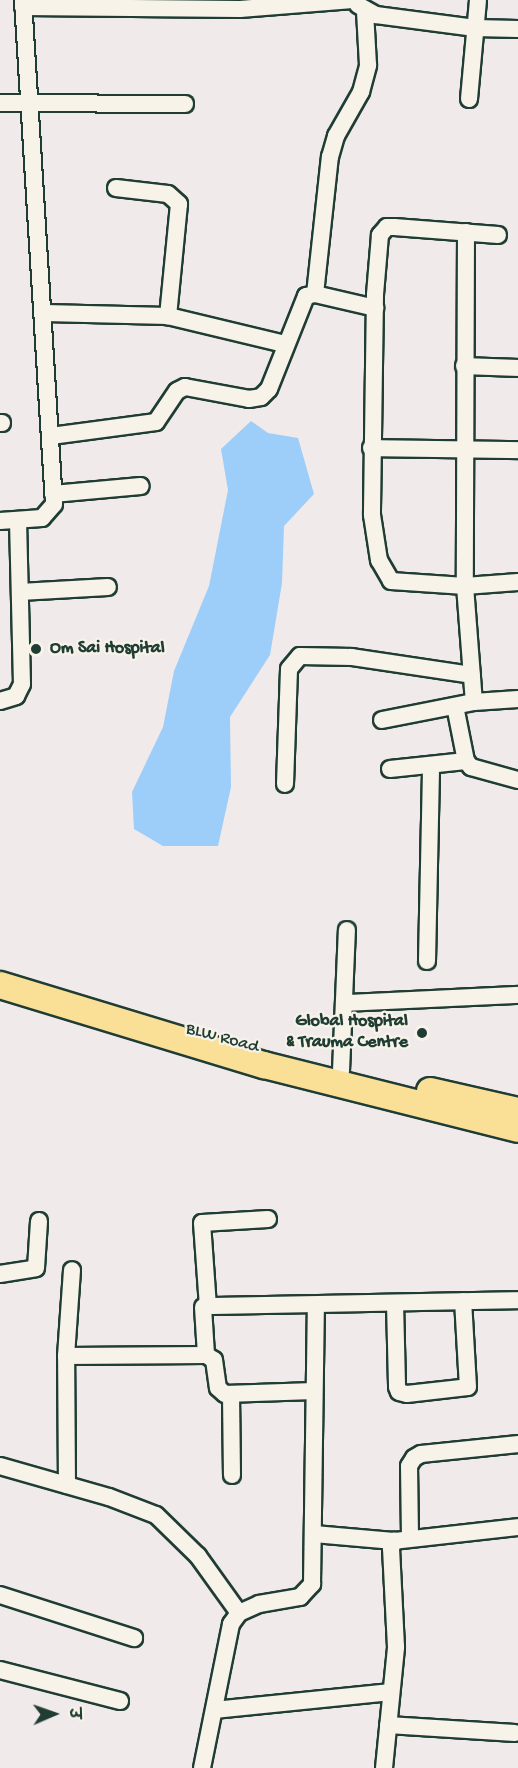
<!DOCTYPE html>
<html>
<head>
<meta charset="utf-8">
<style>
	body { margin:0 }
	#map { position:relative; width:518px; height:1768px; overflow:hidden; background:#f1eaeb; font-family:"Gochi Hand","Playpen Sans Deva",sans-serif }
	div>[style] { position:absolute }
	.water>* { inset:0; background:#9dcdf9 }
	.roads { filter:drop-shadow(2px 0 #1f3d34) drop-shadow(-2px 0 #1f3d34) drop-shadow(0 2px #1f3d34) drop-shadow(0 -2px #1f3d34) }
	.street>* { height:16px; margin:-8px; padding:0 8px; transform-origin:8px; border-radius:8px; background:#f7f3e8 }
	.primary>* { height:26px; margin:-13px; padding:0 13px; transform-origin:13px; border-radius:13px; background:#fadf96 }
	.dots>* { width:16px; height:16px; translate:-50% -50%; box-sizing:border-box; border:3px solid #f7f3e8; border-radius:50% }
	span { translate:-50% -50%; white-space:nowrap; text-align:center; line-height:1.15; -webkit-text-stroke:4.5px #f7f3e8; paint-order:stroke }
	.poi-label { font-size:18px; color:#1f3d34; font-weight:700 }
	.left { translate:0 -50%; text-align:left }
	.right { translate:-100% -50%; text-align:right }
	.street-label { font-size:18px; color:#1f3d34 }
	.north { position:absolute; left:24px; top:1684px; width:60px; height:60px; -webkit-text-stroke:4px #f7f3e8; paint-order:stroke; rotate:88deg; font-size:16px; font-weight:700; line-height:24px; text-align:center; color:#1f3d34 }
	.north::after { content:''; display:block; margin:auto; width:21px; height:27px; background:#1f3d34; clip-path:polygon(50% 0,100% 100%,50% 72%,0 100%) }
</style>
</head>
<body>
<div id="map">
	<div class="water">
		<i style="clip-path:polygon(251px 421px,268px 433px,298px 438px,314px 494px,284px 526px,282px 583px,270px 655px,230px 717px,231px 787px,218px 846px,163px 846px,134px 829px,132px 792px,163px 727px,174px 671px,209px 586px,228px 490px,221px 449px)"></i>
	</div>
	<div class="roads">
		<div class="street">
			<i style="left:358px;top:5px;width:21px;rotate:29deg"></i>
			<i style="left:376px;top:15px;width:100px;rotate:7.5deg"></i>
			<i style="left:475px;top:28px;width:43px;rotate:1.3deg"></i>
			<i style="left:23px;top:7px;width:217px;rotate:0.5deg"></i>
			<i style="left:240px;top:9px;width:113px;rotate:-4.6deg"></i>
			<i style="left:469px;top:99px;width:99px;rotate:-84.8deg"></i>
			<i style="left:0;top:103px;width:185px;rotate:0.3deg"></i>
			<i style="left:116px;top:188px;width:52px;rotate:6.6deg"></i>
			<i style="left:168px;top:194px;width:15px;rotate:42deg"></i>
			<i style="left:179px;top:204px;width:113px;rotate:95.6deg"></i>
			<i style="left:466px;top:232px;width:354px;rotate:90.2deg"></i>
			<i style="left:465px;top:586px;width:116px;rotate:85.6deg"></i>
			<i style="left:498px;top:235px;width:104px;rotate:-175.6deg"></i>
			<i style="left:394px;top:227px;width:7px;rotate:180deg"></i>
			<i style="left:387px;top:227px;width:11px;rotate:131deg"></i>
			<i style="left:380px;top:235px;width:60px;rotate:94.8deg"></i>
			<i style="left:375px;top:295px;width:220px;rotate:90.8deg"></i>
			<i style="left:372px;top:515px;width:46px;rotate:81.2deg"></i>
			<i style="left:379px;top:560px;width:24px;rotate:60deg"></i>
			<i style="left:391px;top:581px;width:74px;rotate:3.9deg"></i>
			<i style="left:465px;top:586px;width:53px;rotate:-4.3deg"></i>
			<i style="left:315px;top:294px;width:138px;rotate:-83.8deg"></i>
			<i style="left:330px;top:157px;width:22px;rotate:-74deg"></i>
			<i style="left:336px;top:136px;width:51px;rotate:-60.4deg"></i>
			<i style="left:361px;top:92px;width:28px;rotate:-75deg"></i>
			<i style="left:368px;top:65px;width:54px;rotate:-93.2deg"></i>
			<i style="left:45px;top:313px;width:123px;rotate:1.4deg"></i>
			<i style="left:168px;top:316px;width:120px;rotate:13.5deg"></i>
			<i style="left:464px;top:366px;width:54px;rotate:2.1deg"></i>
			<i style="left:0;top:423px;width:2px"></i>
			<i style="left:51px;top:436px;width:106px;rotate:-7.6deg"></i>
			<i style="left:156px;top:422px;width:37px;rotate:-56deg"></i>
			<i style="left:177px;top:391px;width:9px;rotate:-27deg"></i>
			<i style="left:185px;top:387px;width:65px;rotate:10.6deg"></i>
			<i style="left:249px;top:399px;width:12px;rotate:-9deg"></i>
			<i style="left:261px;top:397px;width:11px;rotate:-45deg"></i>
			<i style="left:269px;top:389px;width:100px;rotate:-68.3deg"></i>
			<i style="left:306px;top:296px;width:9px;rotate:-13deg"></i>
			<i style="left:315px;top:294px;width:62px;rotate:13.1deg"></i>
			<i style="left:371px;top:448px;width:147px;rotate:0.8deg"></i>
			<i style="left:53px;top:494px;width:88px;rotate:-5.2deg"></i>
			<i style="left:0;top:521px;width:42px;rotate:-4.1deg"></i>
			<i style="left:42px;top:518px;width:18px;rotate:-49deg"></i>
			<i style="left:54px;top:504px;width:505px;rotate:-93.52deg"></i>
			<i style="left:20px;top:592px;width:88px;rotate:-3.3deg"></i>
			<i style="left:0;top:701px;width:17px;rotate:-17deg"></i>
			<i style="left:16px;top:696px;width:13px;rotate:-63deg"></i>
			<i style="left:22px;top:684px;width:164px;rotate:-91.4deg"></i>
			<i style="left:455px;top:706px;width:56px;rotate:78.7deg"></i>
			<i style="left:466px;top:761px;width:8px;rotate:50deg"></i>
			<i style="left:471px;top:767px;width:49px;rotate:15.5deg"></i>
			<i style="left:382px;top:720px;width:94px;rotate:-11.1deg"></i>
			<i style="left:474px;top:702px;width:44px;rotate:-3.9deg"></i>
			<i style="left:390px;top:769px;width:76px;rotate:-6deg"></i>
			<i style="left:285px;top:784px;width:115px;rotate:-88deg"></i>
			<i style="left:289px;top:669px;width:17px;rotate:-50deg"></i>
			<i style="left:300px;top:656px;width:52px;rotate:1.1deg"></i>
			<i style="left:352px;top:657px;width:121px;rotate:8.5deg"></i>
			<i style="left:427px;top:961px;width:196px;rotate:-88.8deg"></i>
			<i style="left:346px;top:1003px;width:172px;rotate:-2.7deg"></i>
			<i style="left:341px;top:1071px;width:141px;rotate:-87.6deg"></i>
			<i style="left:268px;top:1219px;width:66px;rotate:176.5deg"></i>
			<i style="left:202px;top:1223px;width:83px;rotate:85.9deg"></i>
			<i style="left:208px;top:1306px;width:310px;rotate:-1.1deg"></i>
			<i style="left:0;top:1274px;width:36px;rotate:-9deg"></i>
			<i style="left:36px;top:1268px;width:47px;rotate:-86.3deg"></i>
			<i style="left:395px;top:1303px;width:84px;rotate:88.6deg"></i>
			<i style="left:397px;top:1387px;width:5px;rotate:68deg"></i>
			<i style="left:399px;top:1392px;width:8px;rotate:14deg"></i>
			<i style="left:407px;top:1394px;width:61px;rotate:-6.5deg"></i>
			<i style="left:468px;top:1387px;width:86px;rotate:-93.3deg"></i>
			<i style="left:203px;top:1307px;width:48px;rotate:86.4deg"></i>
			<i style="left:66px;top:1356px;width:140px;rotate:-0.4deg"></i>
			<i style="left:206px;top:1355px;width:9px;rotate:32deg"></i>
			<i style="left:214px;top:1360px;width:28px;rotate:82deg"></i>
			<i style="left:218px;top:1388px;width:9px;rotate:41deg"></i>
			<i style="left:225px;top:1394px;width:89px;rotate:-1.9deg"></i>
			<i style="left:231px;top:1394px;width:81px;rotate:89.3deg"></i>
			<i style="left:0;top:1466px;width:113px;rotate:15.9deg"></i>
			<i style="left:109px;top:1497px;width:50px;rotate:21deg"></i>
			<i style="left:156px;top:1515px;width:59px;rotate:44.3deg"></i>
			<i style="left:198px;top:1556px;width:70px;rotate:54.3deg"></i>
			<i style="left:67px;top:1485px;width:129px;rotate:-90.4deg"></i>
			<i style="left:66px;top:1356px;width:86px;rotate:-86deg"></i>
			<i style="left:314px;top:1534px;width:80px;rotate:5deg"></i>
			<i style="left:410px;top:1537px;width:71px;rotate:-90.8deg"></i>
			<i style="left:409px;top:1466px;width:9px;rotate:-58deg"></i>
			<i style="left:414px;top:1458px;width:8px;rotate:-30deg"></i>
			<i style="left:421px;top:1454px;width:98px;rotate:-5.9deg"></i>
			<i style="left:0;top:1595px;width:141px;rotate:17.8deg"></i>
			<i style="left:0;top:1670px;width:124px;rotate:14.5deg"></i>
			<i style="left:214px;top:1710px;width:178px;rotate:-5.8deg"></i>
			<i style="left:388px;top:1725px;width:127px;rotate:3.6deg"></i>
			<i style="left:202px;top:1768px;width:147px;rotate:-78.6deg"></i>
			<i style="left:231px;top:1624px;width:14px;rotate:-54deg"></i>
			<i style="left:239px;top:1613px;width:22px;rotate:-24deg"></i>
			<i style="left:259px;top:1604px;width:42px;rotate:-9.7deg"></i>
			<i style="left:300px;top:1597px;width:18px;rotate:-47deg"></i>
			<i style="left:312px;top:1584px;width:279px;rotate:-89.2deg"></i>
			<i style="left:384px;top:1768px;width:122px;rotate:-84.3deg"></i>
			<i style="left:396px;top:1647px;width:99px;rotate:-92.9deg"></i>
			<i style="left:391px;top:1548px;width:8px;rotate:-67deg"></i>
			<i style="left:394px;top:1541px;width:125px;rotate:-6.4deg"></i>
		</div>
		<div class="primary">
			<i style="left:0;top:985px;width:276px;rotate:16.9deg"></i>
			<i style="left:264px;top:1065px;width:262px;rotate:14.1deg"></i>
			<i style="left:430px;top:1091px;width:90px;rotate:12.8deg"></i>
		</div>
	</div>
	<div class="dots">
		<i style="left:36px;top:649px;background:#1f3d34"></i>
		<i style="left:422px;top:1033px;background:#1f3d34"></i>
	</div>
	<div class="poi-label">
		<span class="left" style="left:50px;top:649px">Om Sai Hospital</span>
		<span class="right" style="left:408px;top:1033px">Global Hospital<br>&amp; Trauma Centre</span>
	</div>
	<div class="street-label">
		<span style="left:222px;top:1039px;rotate:15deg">BLW Road</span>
	</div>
	<div class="north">उ</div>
</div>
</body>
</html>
